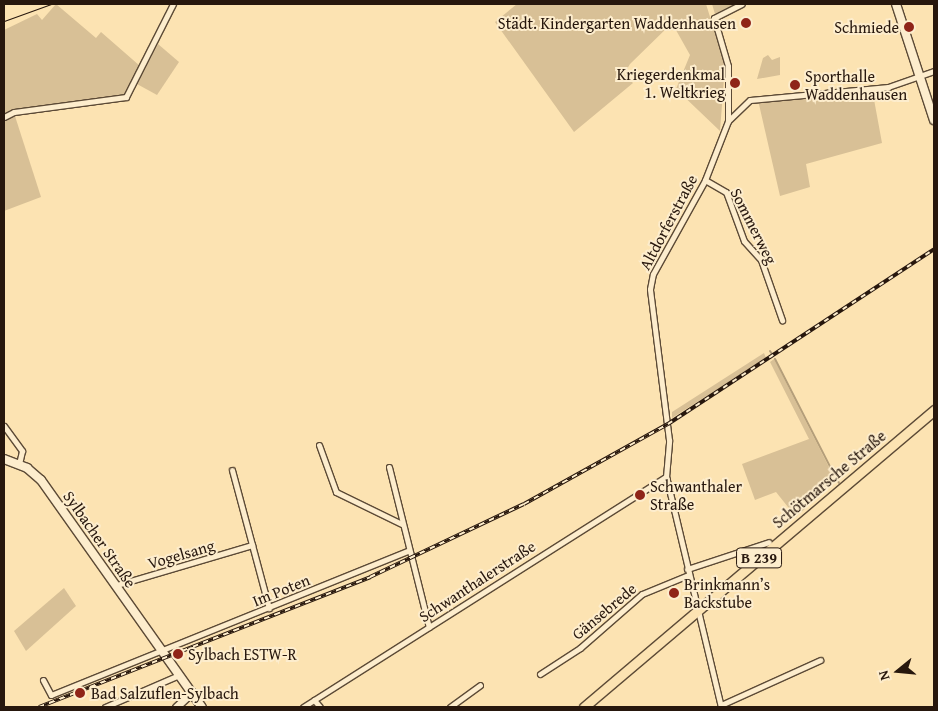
<!DOCTYPE html>
<html>
<head>
<meta charset="utf-8">
<style>
	body { margin:0 }
	#map { position:relative; width:938px; height:711px; overflow:hidden; background:#fce3b2; font-family:"Gentium Book Plus",serif }
	div>[style] { position:absolute }
	.green>* { inset:0; background:#d8c096 }
	.stream>* { height:2px; margin:-1px; padding:0 1px; transform-origin:1px; border-radius:1px; background:#b49e7a }
	.roads { filter:drop-shadow(1px 0 #5c4a36) drop-shadow(-1px 0 #5c4a36) drop-shadow(0 1px #5c4a36) drop-shadow(0 -1px #5c4a36) }
	.minor>* { height:5px; margin:-2.5px; padding:0 2.5px; transform-origin:2.5px; border-radius:2.5px; background:#fdedcd }
	.tertiary>* { height:7px; margin:-3.5px; padding:0 3.5px; transform-origin:3.5px; border-radius:3.5px; background:#fdedcd }
	.secondary>* { height:8px; margin:-4px; padding:0 4px; transform-origin:4px; border-radius:4px; background:#fdedcd }
	.primary>* { height:9px; margin:-4.5px; padding:0 4.5px; transform-origin:4.5px; border-radius:4.5px; background:#fce3b2 }
	.tram>* { height:1px; margin:-0.5px; padding:0 0.5px; transform-origin:0.5px; border-radius:0.5px; background:#27170d }
	.rail>* { height:4px; margin-top:-2px; transform-origin:0; background:repeating-linear-gradient(90deg,#fdedcd 0 5.5px,#27170d 0 11px); box-sizing:border-box; border-block:1px solid #27170d }
	.dots>* { width:14px; height:14px; translate:-50% -50%; box-sizing:border-box; border:2px solid #fdedcd; border-radius:50% }
	span { translate:-50% -50%; white-space:nowrap; text-align:center; line-height:1.15; -webkit-text-stroke:4px #fdedcd; paint-order:stroke }
	.shield-label span { padding:1px 4px; background:#fdedcd; border:1px solid; border-radius:4px; -webkit-text-stroke-width:0 }
	.shield-label { font-size:15px; color:#27170d; font-weight:700 }
	.poi-label { font-size:16px; color:#27170d }
	.right { translate:-100% -50%; text-align:right }
	.left { translate:0 -50%; text-align:left }
	.street-label { font-size:16px; color:#27170d }
	.frame { position:absolute; inset:0; border:5px solid #27170d; pointer-events:none }
	.north { position:absolute; left:873px; top:646px; width:50px; height:50px; -webkit-text-stroke:4px #fdedcd; paint-order:stroke; rotate:253deg; font-size:14px; font-weight:700; line-height:20px; text-align:center; color:#27170d }
	.north::after { content:''; display:block; margin:auto; width:18px; height:22px; background:#27170d; clip-path:polygon(50% 0,100% 100%,50% 72%,0 100%) }
</style>
</head>
<body>
<div id="map">
	<div class="green">
		<i style="clip-path:polygon(56px 4px,96px 38px,101px 32px,140px 66px,125px 96px,13px 111px,4px 116px,4px 30px,37px 14px,42px 20px)"></i>
		<i style="clip-path:polygon(517px 4px,706px 4px,725px 65px,720px 131px,676px 89px,690px 55px,672px 23px,630px 64px,624px 74px,633px 83px,574px 132px,495px 22px)"></i>
		<i style="clip-path:polygon(712px 4px,737px 4px,715px 14px)"></i>
		<i style="clip-path:polygon(158px 44px,179px 62px,157px 95px,137px 84px)"></i>
		<i style="clip-path:polygon(768px 55px,772px 60px,780px 57px,780px 75px,757px 79px,763px 58px)"></i>
		<i style="clip-path:polygon(836px 94px,873px 94px,882px 143px,806px 164px,810px 187px,780px 196px,758px 100px)"></i>
		<i style="clip-path:polygon(14px 113px,41px 197px,4px 211px,4px 119px)"></i>
		<i style="clip-path:polygon(764px 353px,766px 358px,672px 418px,672px 412px)"></i>
		<i style="clip-path:polygon(774px 359px,833px 475px,830px 486px,796px 517px,776px 492px,755px 500px,742px 464px,809px 439px,770px 362px)"></i>
		<i style="clip-path:polygon(64px 588px,76px 606px,26px 651px,14px 631px)"></i>
	</div>
	<div class="stream">
		<i style="left:770px;top:351px;width:4px;rotate:56deg"></i>
		<i style="left:775px;top:359px;width:131px;rotate:62.9deg"></i>
		<i style="left:838px;top:481px;width:2px;rotate:63deg"></i>
	</div>
	<div class="roads">
		<div class="minor">
			<i style="left:4px;top:117px;width:11px;rotate:-27deg"></i>
			<i style="left:14px;top:112px;width:113px;rotate:-7.6deg"></i>
			<i style="left:126px;top:97px;width:104px;rotate:-63.2deg"></i>
			<i style="left:728px;top:121px;width:55px;rotate:-90deg"></i>
			<i style="left:728px;top:66px;width:50px;rotate:-106.3deg"></i>
			<i style="left:714px;top:18px;width:31px;rotate:-27deg"></i>
			<i style="left:705px;top:180px;width:24px;rotate:30deg"></i>
			<i style="left:726px;top:192px;width:52px;rotate:69.8deg"></i>
			<i style="left:744px;top:241px;width:25px;rotate:48deg"></i>
			<i style="left:761px;top:260px;width:64px;rotate:70.7deg"></i>
			<i style="left:4px;top:426px;width:31px;rotate:54deg"></i>
			<i style="left:22px;top:451px;width:13px;rotate:103deg"></i>
			<i style="left:319px;top:445px;width:50px;rotate:70.1deg"></i>
			<i style="left:336px;top:492px;width:73px;rotate:25.9deg"></i>
			<i style="left:389px;top:467px;width:165px;rotate:76deg"></i>
			<i style="left:232px;top:470px;width:143px;rotate:75deg"></i>
			<i style="left:687px;top:569px;width:86px;rotate:-18.2deg"></i>
			<i style="left:117px;top:585px;width:141px;rotate:-16.5deg"></i>
			<i style="left:540px;top:674px;width:48px;rotate:-33deg"></i>
			<i style="left:580px;top:648px;width:82px;rotate:-41.1deg"></i>
			<i style="left:642px;top:594px;width:50px;rotate:-22.4deg"></i>
			<i style="left:43px;top:680px;width:17px;rotate:62deg"></i>
			<i style="left:51px;top:695px;width:386px;rotate:-22deg"></i>
			<i style="left:314px;top:700px;width:9px;rotate:49deg"></i>
			<i style="left:721px;top:705px;width:109px;rotate:-24.4deg"></i>
			<i style="left:105px;top:707px;width:81px;rotate:-23.4deg"></i>
			<i style="left:303px;top:707px;width:430px;rotate:-32.4deg"></i>
			<i style="left:450px;top:707px;width:37px;rotate:-36deg"></i>
			<i style="left:721px;top:707px;width:236px;rotate:-103.4deg"></i>
			<i style="left:666px;top:477px;width:37px;rotate:-85deg"></i>
			<i style="left:669px;top:440px;width:152px;rotate:-97.2deg"></i>
			<i style="left:650px;top:289px;width:15px;rotate:-79deg"></i>
			<i style="left:653px;top:274px;width:107px;rotate:-61deg"></i>
			<i style="left:705px;top:180px;width:63px;rotate:-68.7deg"></i>
			<i style="left:728px;top:121px;width:30px;rotate:-44deg"></i>
			<i style="left:750px;top:100px;width:139px;rotate:-5.4deg"></i>
			<i style="left:888px;top:87px;width:49px;rotate:-19.2deg"></i>
		</div>
		<div class="tertiary">
			<i style="left:176px;top:707px;width:22px;rotate:-43deg"></i>
		</div>
		<div class="secondary">
			<i style="left:896px;top:4px;width:122px;rotate:71.9deg"></i>
			<i style="left:4px;top:459px;width:25px;rotate:21deg"></i>
			<i style="left:27px;top:468px;width:18px;rotate:41deg"></i>
			<i style="left:41px;top:480px;width:278px;rotate:54.7deg"></i>
		</div>
		<div class="primary">
			<i style="left:584px;top:707px;width:459px;rotate:-40.3deg"></i>
		</div>
	</div>
	<div class="tram">
		<i style="left:4px;top:21px;width:50px;rotate:-19.9deg"></i>
	</div>
	<div class="rail">
		<i style="left:39px;top:707px;width:356px;rotate:-21.4deg"></i>
		<i style="left:370px;top:577px;width:170px;rotate:-25.4deg"></i>
		<i style="left:524px;top:504px;width:165px;rotate:-29.1deg"></i>
		<i style="left:668px;top:424px;width:318px;rotate:-33.3deg"></i>
	</div>
	<div class="dots">
		<i style="left:746px;top:23px;background:#8f2418"></i>
		<i style="left:909px;top:27px;background:#8f2418"></i>
		<i style="left:735px;top:83px;background:#8f2418"></i>
		<i style="left:795px;top:85px;background:#8f2418"></i>
		<i style="left:640px;top:495px;background:#8f2418"></i>
		<i style="left:674px;top:593px;background:#8f2418"></i>
		<i style="left:178px;top:654px;background:#8f2418"></i>
		<i style="left:80px;top:693px;background:#8f2418"></i>
	</div>
	<div class="shield-label">
		<span style="left:759px;top:558px">B 239</span>
	</div>
	<div class="poi-label">
		<span class="right" style="left:736px;top:23px">Städt. Kindergarten Waddenhausen</span>
		<span class="right" style="left:899px;top:27px">Schmiede</span>
		<span class="right" style="left:725px;top:83px">Kriegerdenkmal<br>1. Weltkrieg</span>
		<span class="left" style="left:805px;top:85px">Sporthalle<br>Waddenhausen</span>
		<span class="left" style="left:650px;top:495px">Schwanthaler<br>Straße</span>
		<span class="left" style="left:684px;top:593px">Brinkmann’s<br>Backstube</span>
		<span class="left" style="left:188px;top:654px">Sylbach ESTW-R</span>
		<span class="left" style="left:91px;top:693px">Bad Salzuflen-Sylbach</span>
	</div>
	<div class="street-label">
		<span style="left:668px;top:222px;rotate:-62deg">Altdorferstraße</span>
		<span style="left:754px;top:226px;rotate:63deg">Sommerweg</span>
		<span style="left:829px;top:479px;rotate:-40deg">Schötmarsche Straße</span>
		<span style="left:100px;top:539px;rotate:55deg">Sylbacher Straße</span>
		<span style="left:181px;top:554px;rotate:-16deg">Vogelsang</span>
		<span style="left:477px;top:581px;rotate:-33deg">Schwanthalerstraße</span>
		<span style="left:281px;top:590px;rotate:-22deg">Im Poten</span>
		<span style="left:604px;top:611px;rotate:-40deg">Gänsebrede</span>
	</div>
	<div class="frame"></div>
	<div class="north">N</div>
</div>
</body>
</html>
